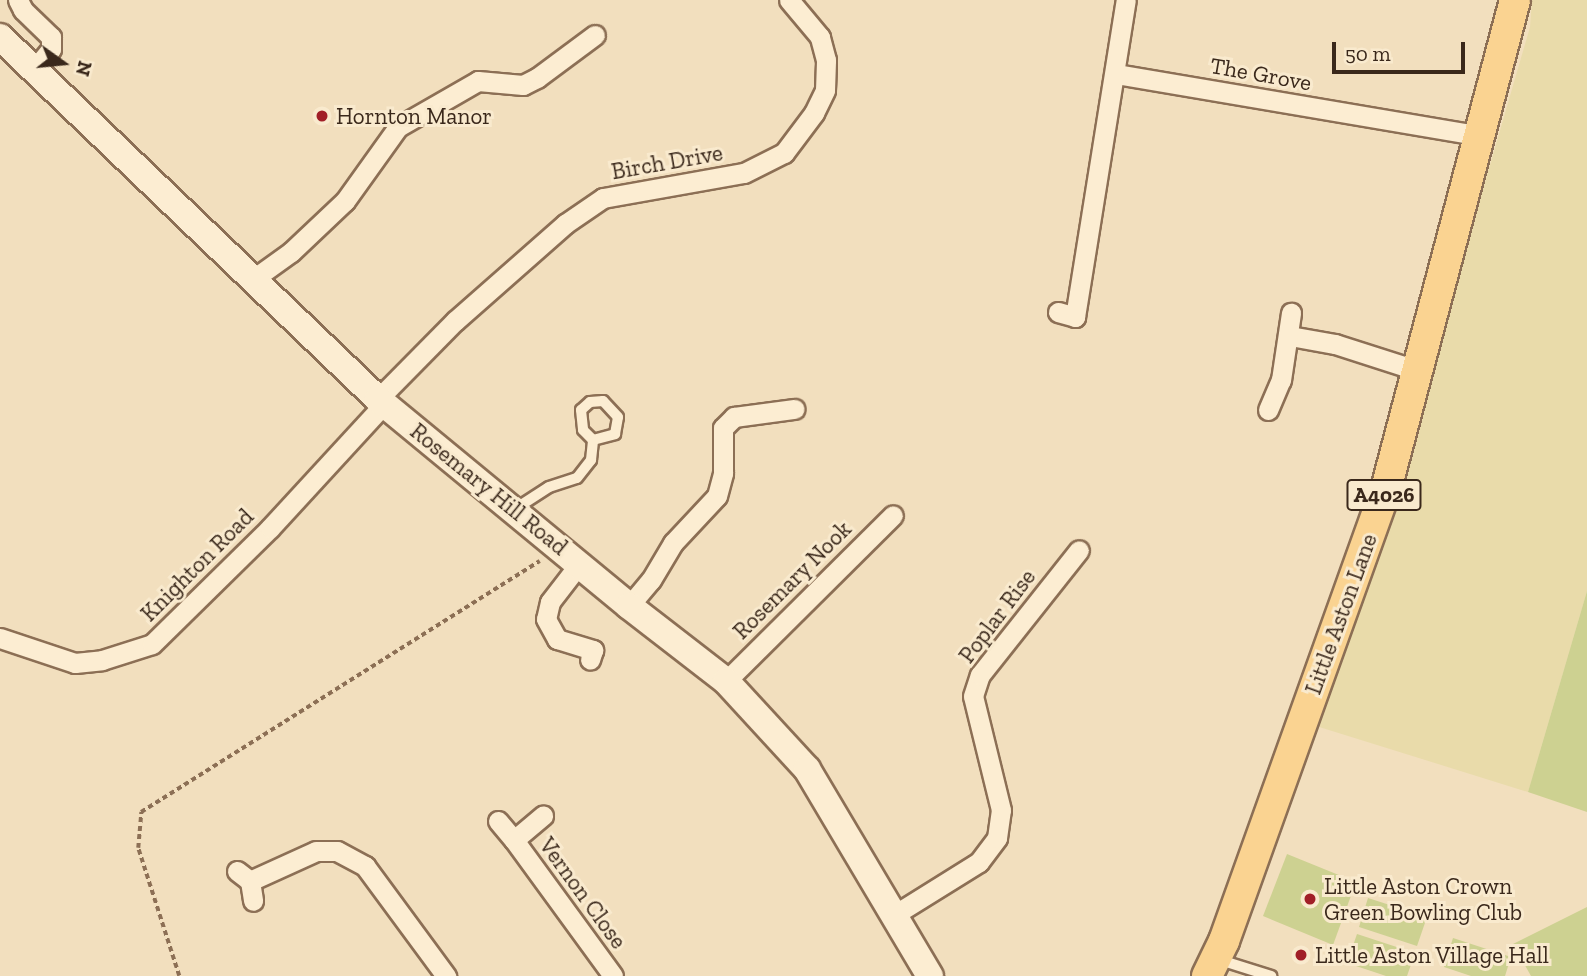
<!DOCTYPE html>
<html>
<head>
<meta charset="utf-8">
<style>
	body { margin:0 }
	#map { position:relative; width:1587px; height:976px; overflow:hidden; background:#f2dfbe; font-family:"Zilla Slab",serif }
	div>[style] { position:absolute }
	.farmland>* { inset:0; background:#e9dbaa }
	.green>* { inset:0; background:#cdd191 }
	.path>* { height:3.5px; margin-top:-1.75px; transform-origin:0; background:repeating-linear-gradient(90deg,#8c6f55 0 5px,transparent 0 8.5px) }
	.roads { filter:drop-shadow(2px 0 #8c6f55) drop-shadow(-2px 0 #8c6f55) drop-shadow(0 2px #8c6f55) drop-shadow(0 -2px #8c6f55) }
	.service>* { height:10px; margin:-5px; padding:0 5px; transform-origin:5px; border-radius:5px; background:#fcedd2 }
	.minor>* { height:19px; margin:-9.5px; padding:0 9.5px; transform-origin:9.5px; border-radius:9.5px; background:#fcedd2 }
	.secondary>* { height:26px; margin:-13px; padding:0 13px; transform-origin:13px; border-radius:13px; background:#fcedd2 }
	.primary>* { height:30px; margin:-15px; padding:0 15px; transform-origin:15px; border-radius:15px; background:#fad391 }
	.dots>* { width:19px; height:19px; translate:-50% -50%; box-sizing:border-box; border:4px solid #f9eace; border-radius:50% }
	span { translate:-50% -50%; white-space:nowrap; text-align:center; line-height:1.15; -webkit-text-stroke:6px #f9eace; paint-order:stroke }
	.shield-label span { padding:2px 5px; background:#f9eace; border:2px solid; border-radius:5px; -webkit-text-stroke-width:0 }
	.shield-label { font-size:21px; color:#3a281b; font-weight:700 }
	.street-label { font-size:23px; color:#3a281b }
	.poi-label { font-size:23px; color:#3a281b }
	.left { translate:0 -50%; text-align:left }
	.north { position:absolute; left:28px; top:28px; width:70px; height:70px; -webkit-text-stroke:5px #f9eace; paint-order:stroke; rotate:105deg; font-size:19px; font-weight:700; line-height:28px; text-align:center; color:#3a281b }
	.north::after { content:''; display:block; margin:auto; width:24px; height:32px; background:#3a281b; clip-path:polygon(50% 0,100% 100%,50% 72%,0 100%) }
	.scale { position:absolute; left:1332px; top:42px; width:133px; height:32px; box-sizing:border-box; border:4px solid #3a281b; border-top:0; padding-left:9px; font-size:21px; line-height:24px; white-space:nowrap; color:#3a281b; -webkit-text-stroke:5px #f9eace; paint-order:stroke }
</style>
</head>
<body>
<div id="map">
	<div class="farmland">
		<i style="clip-path:polygon(1532px 0,1587px 0,1587px 591px,1528px 792px,1316px 726px,1470px 234px,1530px 27px)"></i>
	</div>
	<div class="green">
		<i style="clip-path:polygon(1587px 591px,1587px 812px,1528px 792px)"></i>
		<i style="clip-path:polygon(1287px 854px,1356px 882px,1333px 945px,1263px 916px)"></i>
		<i style="clip-path:polygon(1368px 898px,1427px 917px,1417px 946px,1359px 927px)"></i>
		<i style="clip-path:polygon(1587px 907px,1587px 976px,1531px 976px,1513px 944px)"></i>
		<i style="clip-path:polygon(1357px 934px,1415px 953px,1407px 976px,1386px 976px,1347px 963px)"></i>
		<i style="clip-path:polygon(1453px 938px,1511px 957px,1505px 976px,1471px 976px,1444px 967px)"></i>
	</div>
	<div class="path">
		<i style="left:179px;top:976px;width:134px;rotate:-107.8deg"></i>
		<i style="left:138px;top:848px;width:36px;rotate:-85deg"></i>
		<i style="left:141px;top:812px;width:471px;rotate:-32.2deg"></i>
	</div>
	<div class="roads">
		<div class="service">
			<i style="left:515px;top:509px;width:40px;rotate:-32.9deg"></i>
			<i style="left:549px;top:487px;width:29px;rotate:-18deg"></i>
			<i style="left:577px;top:478px;width:23px;rotate:-52deg"></i>
			<i style="left:591px;top:460px;width:20px;rotate:-84deg"></i>
			<i style="left:593px;top:440px;width:23px;rotate:-15deg"></i>
			<i style="left:615px;top:434px;width:17px;rotate:-80deg"></i>
			<i style="left:618px;top:417px;width:22px;rotate:-133deg"></i>
			<i style="left:603px;top:401px;width:13px;rotate:176deg"></i>
			<i style="left:590px;top:402px;width:12px;rotate:138deg"></i>
			<i style="left:581px;top:410px;width:20px;rotate:84deg"></i>
			<i style="left:583px;top:430px;width:14px;rotate:45deg"></i>
			<i style="left:1217px;top:959px;width:57px;rotate:17.5deg"></i>
		</div>
		<div class="minor">
			<i style="left:18px;top:0;width:11px;rotate:63deg"></i>
			<i style="left:23px;top:10px;width:39px;rotate:44deg"></i>
			<i style="left:51px;top:37px;width:12px;rotate:90deg"></i>
			<i style="left:51px;top:49px;width:27px;rotate:129deg"></i>
			<i style="left:1116px;top:74px;width:370px;rotate:9.6deg"></i>
			<i style="left:252px;top:280px;width:48px;rotate:-35.7deg"></i>
			<i style="left:291px;top:252px;width:74px;rotate:-43.4deg"></i>
			<i style="left:345px;top:201px;width:91px;rotate:-54.4deg"></i>
			<i style="left:398px;top:127px;width:92px;rotate:-29.9deg"></i>
			<i style="left:478px;top:81px;width:45px;rotate:5.1deg"></i>
			<i style="left:523px;top:85px;width:16px;rotate:-27deg"></i>
			<i style="left:537px;top:78px;width:72px;rotate:-36.6deg"></i>
			<i style="left:1058px;top:312px;width:18px;rotate:16deg"></i>
			<i style="left:1075px;top:317px;width:321px;rotate:-80.9deg"></i>
			<i style="left:1290px;top:336px;width:46px;rotate:10.1deg"></i>
			<i style="left:1335px;top:344px;width:88px;rotate:17.8deg"></i>
			<i style="left:378px;top:399px;width:110px;rotate:-45.4deg"></i>
			<i style="left:455px;top:321px;width:147px;rotate:-41.4deg"></i>
			<i style="left:565px;top:224px;width:46px;rotate:-34.4deg"></i>
			<i style="left:603px;top:198px;width:143px;rotate:-10.1deg"></i>
			<i style="left:744px;top:173px;width:45px;rotate:-26.6deg"></i>
			<i style="left:784px;top:153px;width:50px;rotate:-53.1deg"></i>
			<i style="left:814px;top:113px;width:25px;rotate:-64deg"></i>
			<i style="left:825px;top:90px;width:30px;rotate:-88deg"></i>
			<i style="left:826px;top:60px;width:24px;rotate:-105deg"></i>
			<i style="left:820px;top:37px;width:48px;rotate:-130deg"></i>
			<i style="left:1268px;top:410px;width:33px;rotate:-67deg"></i>
			<i style="left:1281px;top:380px;width:68px;rotate:-81.5deg"></i>
			<i style="left:580px;top:563px;width:49px;rotate:127.6deg"></i>
			<i style="left:550px;top:602px;width:17px;rotate:103deg"></i>
			<i style="left:546px;top:619px;width:23px;rotate:61deg"></i>
			<i style="left:557px;top:639px;width:38px;rotate:17deg"></i>
			<i style="left:593px;top:650px;width:10px;rotate:107deg"></i>
			<i style="left:629px;top:606px;width:34px;rotate:-50deg"></i>
			<i style="left:651px;top:580px;width:43px;rotate:-59.3deg"></i>
			<i style="left:673px;top:543px;width:64px;rotate:-46.9deg"></i>
			<i style="left:717px;top:496px;width:24px;rotate:-75deg"></i>
			<i style="left:723px;top:473px;width:45px;rotate:-90deg"></i>
			<i style="left:723px;top:428px;width:16px;rotate:-45deg"></i>
			<i style="left:734px;top:417px;width:61px;rotate:-7.6deg"></i>
			<i style="left:0;top:638px;width:79px;rotate:18.4deg"></i>
			<i style="left:75px;top:663px;width:27px;rotate:-6deg"></i>
			<i style="left:102px;top:660px;width:52px;rotate:-17.7deg"></i>
			<i style="left:152px;top:644px;width:165px;rotate:-44.5deg"></i>
			<i style="left:270px;top:528px;width:168px;rotate:-47.4deg"></i>
			<i style="left:726px;top:681px;width:235px;rotate:-44.8deg"></i>
			<i style="left:498px;top:821px;width:25px;rotate:50deg"></i>
			<i style="left:514px;top:840px;width:38px;rotate:-40deg"></i>
			<i style="left:514px;top:840px;width:168px;rotate:53.9deg"></i>
			<i style="left:237px;top:871px;width:16px;rotate:38deg"></i>
			<i style="left:250px;top:881px;width:20px;rotate:81deg"></i>
			<i style="left:250px;top:881px;width:72px;rotate:-24.4deg"></i>
			<i style="left:316px;top:851px;width:21px"></i>
			<i style="left:337px;top:851px;width:32px;rotate:28deg"></i>
			<i style="left:365px;top:866px;width:137px;rotate:53.6deg"></i>
			<i style="left:894px;top:915px;width:100px;rotate:-31.9deg"></i>
			<i style="left:979px;top:862px;width:30px;rotate:-53deg"></i>
			<i style="left:997px;top:838px;width:28px;rotate:-82deg"></i>
			<i style="left:1001px;top:810px;width:117px;rotate:-103.8deg"></i>
			<i style="left:973px;top:696px;width:22px;rotate:-72deg"></i>
			<i style="left:980px;top:675px;width:159px;rotate:-51.6deg"></i>
		</div>
		<div class="secondary">
			<i style="left:0;top:37px;width:523px;rotate:43.76deg"></i>
			<i style="left:378px;top:399px;width:325px;rotate:39.5deg"></i>
			<i style="left:629px;top:606px;width:123px;rotate:37.7deg"></i>
			<i style="left:726px;top:681px;width:120px;rotate:47.4deg"></i>
			<i style="left:807px;top:769px;width:241px;rotate:59.3deg"></i>
		</div>
		<div class="primary">
			<i style="left:1207px;top:976px;width:39px;rotate:-64deg"></i>
			<i style="left:1224px;top:941px;width:480px;rotate:-70.3deg"></i>
			<i style="left:1386px;top:489px;width:506px;rotate:-75.22deg"></i>
		</div>
	</div>
	<div class="dots">
		<i style="left:322px;top:116px;background:#a11f27"></i>
		<i style="left:1310px;top:899px;background:#a11f27"></i>
		<i style="left:1301px;top:955px;background:#a11f27"></i>
	</div>
	<div class="shield-label">
		<span style="left:1384px;top:495px">A4026</span>
	</div>
	<div class="street-label">
		<span style="left:1261px;top:74px;rotate:10deg">The Grove</span>
		<span style="left:667px;top:162px;rotate:-10deg">Birch Drive</span>
		<span style="left:489px;top:489px;rotate:39deg">Rosemary Hill Road</span>
		<span style="left:197px;top:565px;rotate:-45deg">Knighton Road</span>
		<span style="left:792px;top:580px;rotate:-45deg">Rosemary Nook</span>
		<span style="left:1341px;top:614px;rotate:-70deg">Little Aston Lane</span>
		<span style="left:997px;top:616px;rotate:-53deg">Poplar Rise</span>
		<span style="left:583px;top:893px;rotate:54deg">Vernon Close</span>
	</div>
	<div class="poi-label">
		<span class="left" style="left:336px;top:116px">Hornton Manor</span>
		<span class="left" style="left:1324px;top:899px">Little Aston Crown<br>Green Bowling Club</span>
		<span class="left" style="left:1315px;top:955px">Little Aston Village Hall</span>
	</div>
	<div class="north">N</div>
	<div class="scale">50 m</div>
</div>
</body>
</html>
